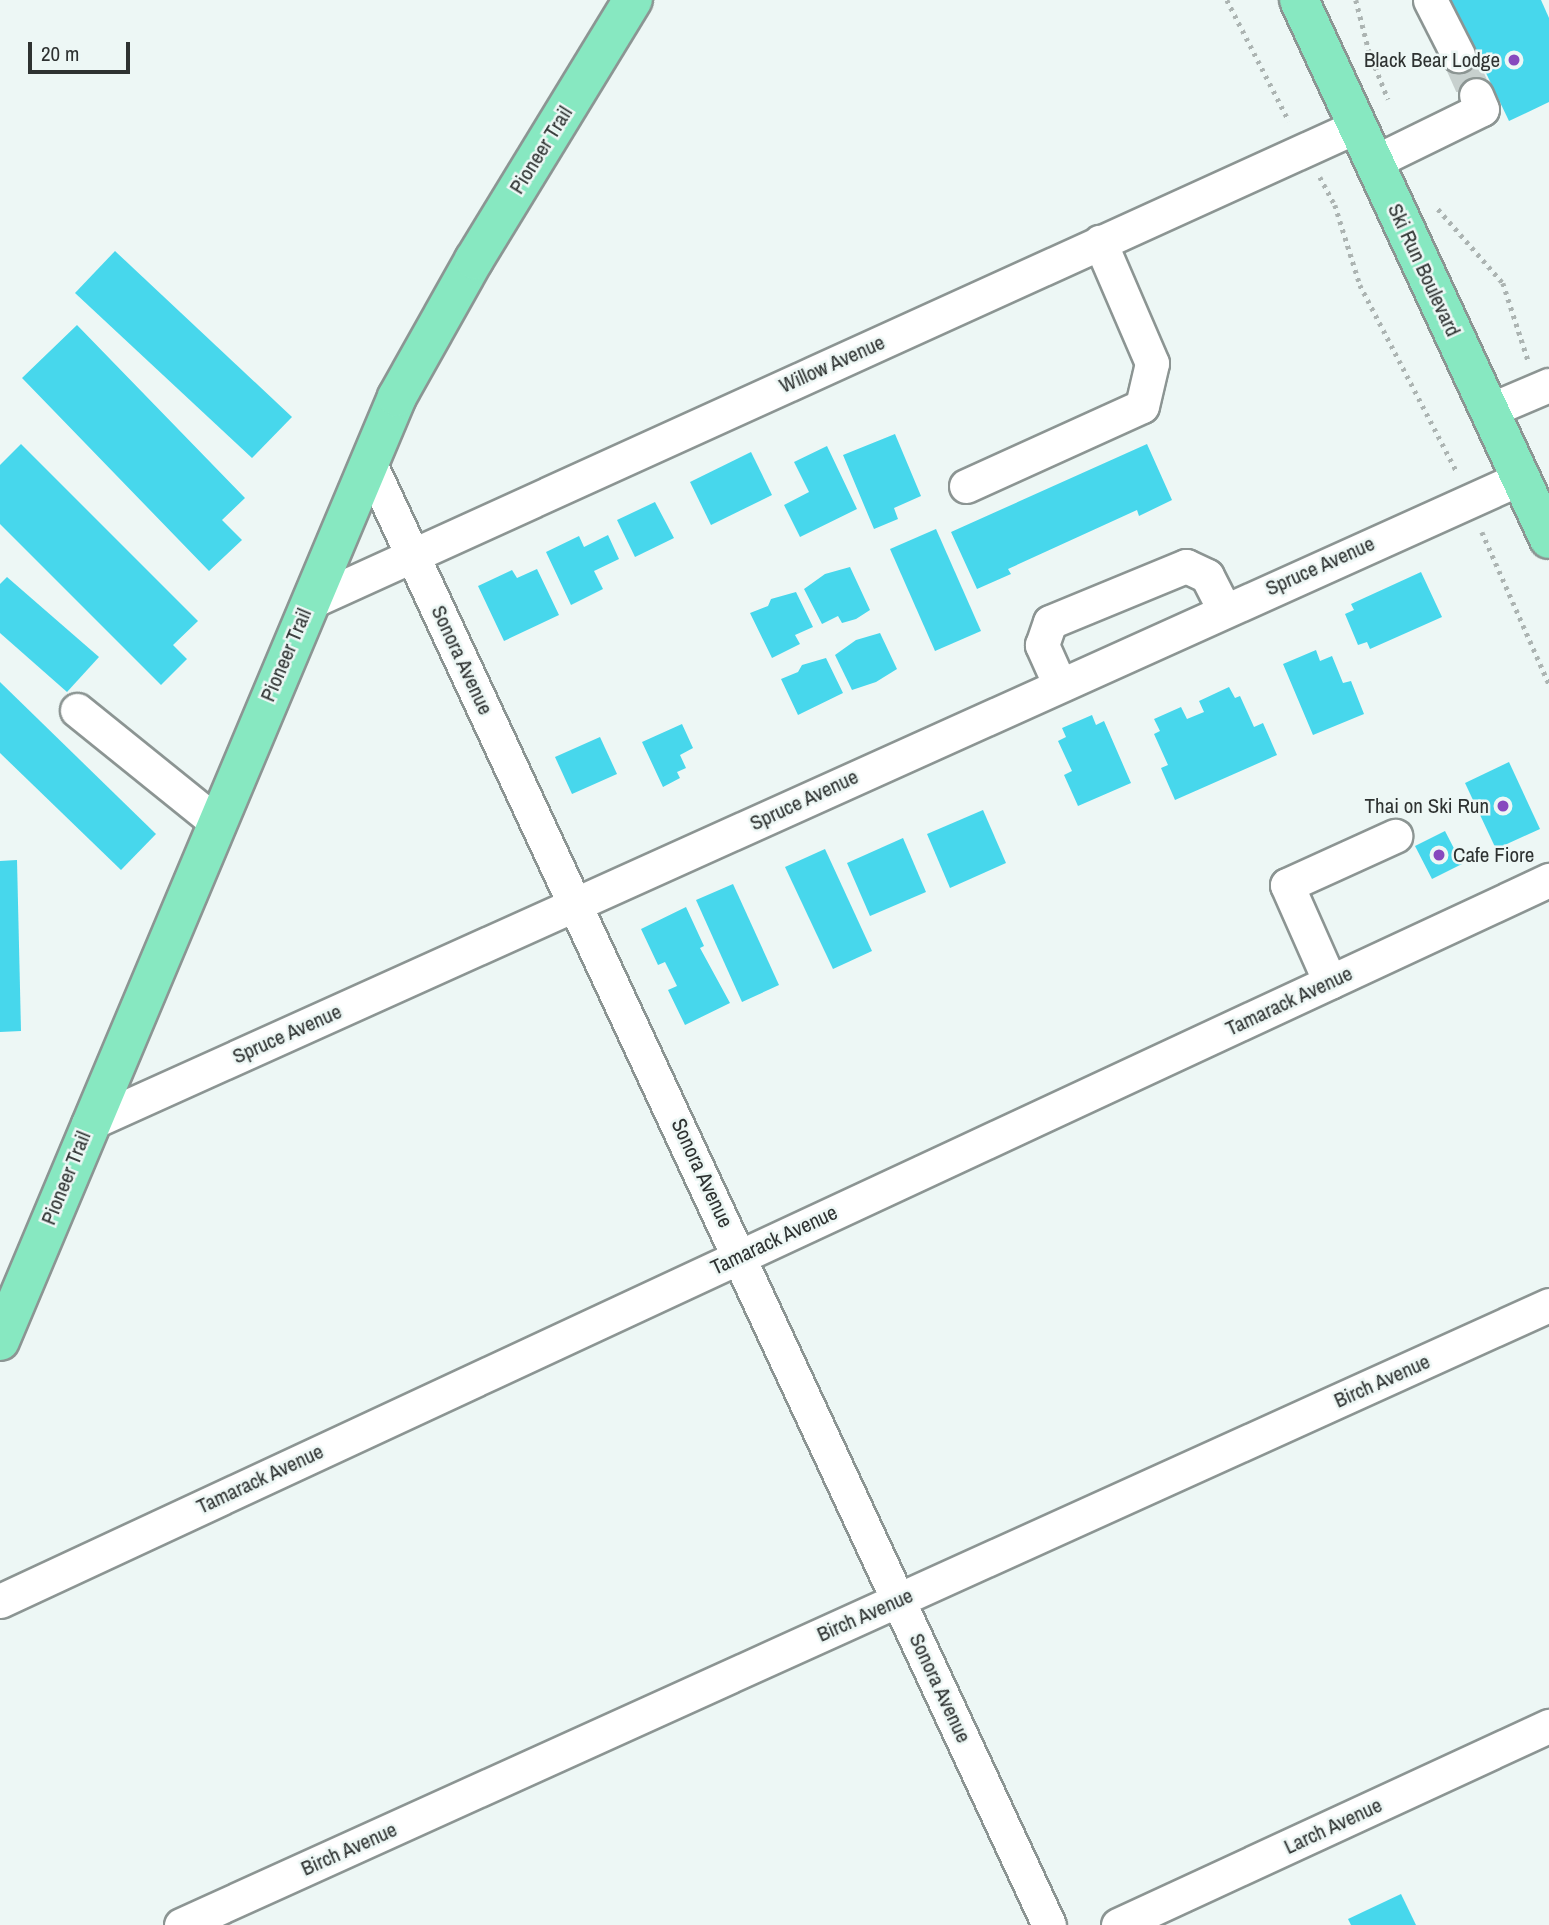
<!DOCTYPE html>
<html>
<head>
<meta charset="utf-8">
<style>
	body { margin:0 }
	#map { position:relative; width:1549px; height:1925px; overflow:hidden; background:#edf7f5; font-family:"Archivo Narrow",sans-serif }
	div>[style] { position:absolute }
	.building>* { inset:0; background:#47d7ec }
	.minor-tunnel>* { height:33px; margin-top:-16.5px; transform-origin:0; background:repeating-linear-gradient(90deg,#c7d0ce 0 33px,transparent 0 50px) }
	.path>* { height:4.5px; margin-top:-2.25px; transform-origin:0; background:repeating-linear-gradient(90deg,#acb4b2 0 3.5px,transparent 0 8.5px) }
	.roads { filter:drop-shadow(2px 0 #8c9593) drop-shadow(-2px 0 #8c9593) drop-shadow(0 2px #8c9593) drop-shadow(0 -2px #8c9593) }
	.minor>* { height:33px; margin:-16.5px; padding:0 16.5px; transform-origin:16.5px; border-radius:16.5px; background:#fff }
	.major>* { height:38px; margin:-19px; padding:0 19px; transform-origin:19px; border-radius:19px; background:#87e8c1 }
	.dots>* { width:19px; height:19px; translate:-50% -50%; box-sizing:border-box; border:4px solid #edf7f5; border-radius:50% }
	span { translate:-50% -50%; white-space:nowrap; text-align:center; line-height:1.15; -webkit-text-stroke:5px #edf7f5; paint-order:stroke }
	.poi-label { font-size:21px; color:#2e3231 }
	.right { translate:-100% -50%; text-align:right }
	.left { translate:0 -50%; text-align:left }
	.street-label { font-size:21px; color:#2e3231 }
	.scale { position:absolute; left:28px; top:42px; width:102px; height:32px; box-sizing:border-box; border:4px solid #2e3231; border-top:0; padding-left:9px; font-size:21px; line-height:24px; white-space:nowrap; color:#2e3231; -webkit-text-stroke:5px #edf7f5; paint-order:stroke }
</style>
</head>
<body>
<div id="map">
	<div class="building">
		<i style="clip-path:polygon(1451px 0,1541px 0,1549px 18px,1549px 102px,1509px 121px)"></i>
		<i style="clip-path:polygon(115px 251px,292px 417px,252px 458px,75px 293px)"></i>
		<i style="clip-path:polygon(77px 325px,245px 498px,222px 520px,242px 540px,209px 571px,22px 378px)"></i>
		<i style="clip-path:polygon(895px 434px,921px 496px,894px 508px,898px 519px,874px 529px,843px 455px)"></i>
		<i style="clip-path:polygon(21px 444px,198px 621px,173px 645px,187px 659px,161px 685px,0 524px,0 465px)"></i>
		<i style="clip-path:polygon(1147px 444px,1172px 500px,1139px 516px,1137px 510px,1008px 569px,1011px 574px,977px 589px,951px 532px)"></i>
		<i style="clip-path:polygon(827px 446px,857px 509px,800px 537px,784px 505px,809px 492px,794px 462px)"></i>
		<i style="clip-path:polygon(751px 452px,772px 495px,711px 525px,690px 482px)"></i>
		<i style="clip-path:polygon(655px 502px,674px 538px,635px 557px,617px 520px)"></i>
		<i style="clip-path:polygon(936px 529px,981px 631px,935px 651px,890px 549px)"></i>
		<i style="clip-path:polygon(608px 535px,619px 559px,594px 571px,603px 589px,571px 605px,546px 552px,579px 536px,584px 547px)"></i>
		<i style="clip-path:polygon(850px 567px,870px 610px,856px 619px,842px 623px,838px 616px,822px 624px,804px 589px,825px 574px)"></i>
		<i style="clip-path:polygon(537px 569px,559px 615px,504px 641px,478px 586px,512px 570px,517px 578px)"></i>
		<i style="clip-path:polygon(1421px 572px,1442px 617px,1370px 649px,1367px 642px,1358px 645px,1345px 614px,1354px 610px,1351px 604px)"></i>
		<i style="clip-path:polygon(7px 577px,99px 657px,67px 692px,0 633px,0 584px)"></i>
		<i style="clip-path:polygon(796px 592px,813px 627px,795px 635px,800px 644px,772px 658px,750px 613px,768px 606px,771px 599px)"></i>
		<i style="clip-path:polygon(880px 633px,897px 669px,876px 682px,852px 690px,835px 655px,856px 640px)"></i>
		<i style="clip-path:polygon(1316px 650px,1320px 661px,1332px 656px,1343px 683px,1351px 681px,1364px 714px,1313px 735px,1283px 664px)"></i>
		<i style="clip-path:polygon(826px 658px,843px 693px,798px 715px,781px 679px,798px 672px,802px 665px)"></i>
		<i style="clip-path:polygon(0 682px,156px 834px,121px 870px,0 753px)"></i>
		<i style="clip-path:polygon(1229px 687px,1235px 698px,1240px 696px,1254px 727px,1263px 723px,1277px 755px,1175px 800px,1161px 768px,1168px 765px,1154px 734px,1160px 731px,1154px 719px,1181px 707px,1187px 719px,1204px 712px,1199px 701px)"></i>
		<i style="clip-path:polygon(1092px 715px,1096px 725px,1104px 721px,1131px 783px,1078px 806px,1064px 775px,1072px 771px,1058px 741px,1066px 737px,1062px 728px)"></i>
		<i style="clip-path:polygon(682px 724px,693px 748px,680px 755px,686px 768px,677px 772px,680px 778px,663px 787px,642px 742px)"></i>
		<i style="clip-path:polygon(600px 737px,617px 774px,572px 794px,555px 757px)"></i>
		<i style="clip-path:polygon(1509px 762px,1540px 829px,1496px 849px,1465px 783px)"></i>
		<i style="clip-path:polygon(983px 810px,1006px 863px,950px 888px,927px 834px)"></i>
		<i style="clip-path:polygon(1445px 831px,1462px 864px,1432px 879px,1415px 846px)"></i>
		<i style="clip-path:polygon(903px 838px,926px 892px,870px 916px,847px 863px)"></i>
		<i style="clip-path:polygon(825px 849px,872px 951px,833px 969px,785px 867px)"></i>
		<i style="clip-path:polygon(17px 860px,21px 1031px,0 1032px,0 861px)"></i>
		<i style="clip-path:polygon(733px 884px,779px 985px,742px 1002px,696px 900px)"></i>
		<i style="clip-path:polygon(686px 907px,704px 946px,700px 948px,730px 1003px,685px 1025px,668px 990px,677px 986px,665px 962px,658px 965px,641px 929px)"></i>
		<i style="clip-path:polygon(1401px 1894px,1416px 1925px,1351px 1925px,1348px 1919px)"></i>
	</div>
	<div class="minor-tunnel">
		<i style="left:1458px;top:55px;width:44px;rotate:65.8deg"></i>
	</div>
	<div class="path">
		<i style="left:1227px;top:0;width:136px;rotate:62.9deg"></i>
		<i style="left:1356px;top:0;width:53px;rotate:75.7deg"></i>
		<i style="left:1369px;top:51px;width:52px;rotate:68.4deg"></i>
		<i style="left:1320px;top:177px;width:32px;rotate:62deg"></i>
		<i style="left:1335px;top:205px;width:84px;rotate:72.6deg"></i>
		<i style="left:1360px;top:285px;width:211px;rotate:62.6deg"></i>
		<i style="left:1438px;top:209px;width:98px;rotate:48.7deg"></i>
		<i style="left:1503px;top:283px;width:81px;rotate:72deg"></i>
		<i style="left:1482px;top:532px;width:166px;rotate:66.2deg"></i>
	</div>
	<div class="roads">
		<div class="minor">
			<i style="left:1430px;top:0;width:62px;rotate:63deg"></i>
			<i style="left:1374px;top:162px;width:120px;rotate:-26.1deg"></i>
			<i style="left:1482px;top:109px;width:15px;rotate:-113deg"></i>
			<i style="left:1490px;top:410px;width:64px;rotate:-23deg"></i>
			<i style="left:369px;top:462px;width:1613px;rotate:65.07deg"></i>
			<i style="left:966px;top:486px;width:193px;rotate:-24.4deg"></i>
			<i style="left:1142px;top:406px;width:44px;rotate:-76.9deg"></i>
			<i style="left:1152px;top:363px;width:132px;rotate:-113.3deg"></i>
			<i style="left:308px;top:603px;width:1152px;rotate:-24.45deg"></i>
			<i style="left:1059px;top:683px;width:42px;rotate:-114.1deg"></i>
			<i style="left:1042px;top:645px;width:24px;rotate:-71deg"></i>
			<i style="left:1050px;top:622px;width:147px;rotate:-22.4deg"></i>
			<i style="left:1186px;top:566px;width:23px;rotate:25deg"></i>
			<i style="left:1207px;top:576px;width:38px;rotate:63deg"></i>
			<i style="left:77px;top:710px;width:180px;rotate:38.9deg"></i>
			<i style="left:1330px;top:982px;width:106px;rotate:-113.9deg"></i>
			<i style="left:1287px;top:885px;width:119px;rotate:-24.4deg"></i>
			<i style="left:88px;top:1124px;width:1572px;rotate:-24.27deg"></i>
			<i style="left:0;top:1601px;width:1709px;rotate:-24.96deg"></i>
			<i style="left:181px;top:1925px;width:1502px;rotate:-24.38deg"></i>
			<i style="left:1118px;top:1925px;width:475px;rotate:-24.8deg"></i>
		</div>
		<div class="major">
			<i style="left:1299px;top:0;width:594px;rotate:65.12deg"></i>
			<i style="left:0;top:1341px;width:1024px;rotate:-67.19deg"></i>
			<i style="left:397px;top:397px;width:157px;rotate:-60.7deg"></i>
			<i style="left:474px;top:260px;width:305px;rotate:-58.6deg"></i>
		</div>
	</div>
	<div class="dots">
		<i style="left:1514px;top:60px;background:#8749be"></i>
		<i style="left:1503px;top:806px;background:#8749be"></i>
		<i style="left:1439px;top:855px;background:#8749be"></i>
	</div>
	<div class="poi-label">
		<span class="right" style="left:1500px;top:60px">Black Bear Lodge</span>
		<span class="right" style="left:1489px;top:806px">Thai on Ski Run</span>
		<span class="left" style="left:1453px;top:855px">Cafe Fiore</span>
	</div>
	<div class="street-label">
		<span style="left:541px;top:150px;rotate:-58deg">Pioneer Trail</span>
		<span style="left:1424px;top:270px;rotate:65deg">Ski Run Boulevard</span>
		<span style="left:832px;top:364px;rotate:-24deg">Willow Avenue</span>
		<span style="left:1320px;top:566px;rotate:-24deg">Spruce Avenue</span>
		<span style="left:286px;top:655px;rotate:-67deg">Pioneer Trail</span>
		<span style="left:462px;top:660px;rotate:65deg">Sonora Avenue</span>
		<span style="left:804px;top:800px;rotate:-25deg">Spruce Avenue</span>
		<span style="left:1289px;top:1001px;rotate:-25deg">Tamarack Avenue</span>
		<span style="left:287px;top:1034px;rotate:-24deg">Spruce Avenue</span>
		<span style="left:702px;top:1173px;rotate:65deg">Sonora Avenue</span>
		<span style="left:66px;top:1178px;rotate:-68deg">Pioneer Trail</span>
		<span style="left:774px;top:1240px;rotate:-25deg">Tamarack Avenue</span>
		<span style="left:1382px;top:1381px;rotate:-24deg">Birch Avenue</span>
		<span style="left:260px;top:1479px;rotate:-25deg">Tamarack Avenue</span>
		<span style="left:865px;top:1615px;rotate:-24deg">Birch Avenue</span>
		<span style="left:940px;top:1688px;rotate:65deg">Sonora Avenue</span>
		<span style="left:1333px;top:1826px;rotate:-25deg">Larch Avenue</span>
		<span style="left:349px;top:1849px;rotate:-24deg">Birch Avenue</span>
	</div>
	<div class="scale">20 m</div>
</div>
</body>
</html>
